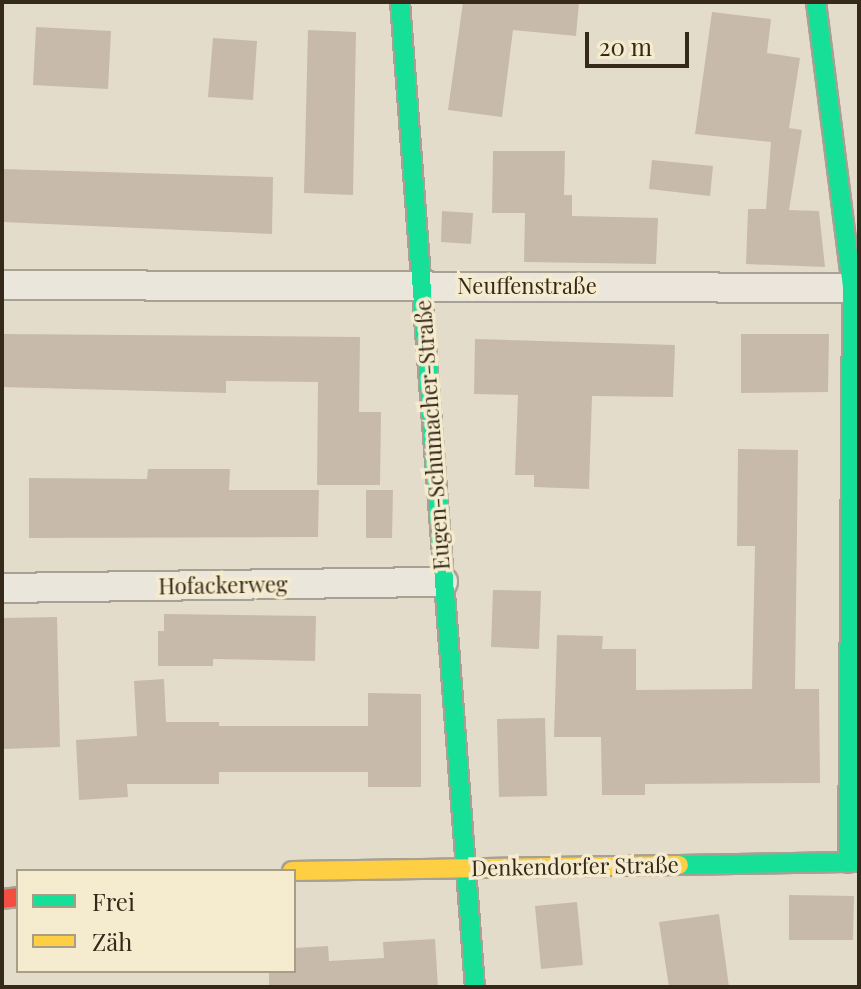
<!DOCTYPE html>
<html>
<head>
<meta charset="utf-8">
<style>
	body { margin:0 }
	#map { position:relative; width:861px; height:989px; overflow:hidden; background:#e4dcca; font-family:"Playfair Display",serif }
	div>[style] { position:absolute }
	.building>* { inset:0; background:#c7baab }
	.roads { filter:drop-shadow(2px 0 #a8a193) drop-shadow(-2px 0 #a8a193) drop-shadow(0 2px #a8a193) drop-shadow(0 -2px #a8a193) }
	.street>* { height:28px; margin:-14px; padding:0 14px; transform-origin:14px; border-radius:14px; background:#ebe6dc }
	.fast>* { height:18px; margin:-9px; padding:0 9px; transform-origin:9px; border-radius:9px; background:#16e098 }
	.slow>* { height:18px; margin:-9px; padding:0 9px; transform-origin:9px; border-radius:9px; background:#ffcf43 }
	.jam>* { height:18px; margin:-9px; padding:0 9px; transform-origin:9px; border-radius:9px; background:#f24e42 }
	span { translate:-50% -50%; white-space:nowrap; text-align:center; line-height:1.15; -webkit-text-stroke:7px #f5ebce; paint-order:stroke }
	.street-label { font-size:22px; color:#35291c }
	.frame { position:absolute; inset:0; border:4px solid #35291c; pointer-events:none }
	.legend { position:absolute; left:16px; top:869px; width:280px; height:104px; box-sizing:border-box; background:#f5ebce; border:2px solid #a89d87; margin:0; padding:10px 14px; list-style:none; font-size:24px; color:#35291c }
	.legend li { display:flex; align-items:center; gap:16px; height:40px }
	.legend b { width:40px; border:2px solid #a89d87 }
	.scale { position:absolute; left:585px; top:32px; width:104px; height:36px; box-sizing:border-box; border:4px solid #35291c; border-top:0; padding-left:10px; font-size:24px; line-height:28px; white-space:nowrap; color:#35291c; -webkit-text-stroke:6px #f5ebce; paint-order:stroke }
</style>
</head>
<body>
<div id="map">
	<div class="building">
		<i style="clip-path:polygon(463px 2px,579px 2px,576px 36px,513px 30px,502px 117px,448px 110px)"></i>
		<i style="clip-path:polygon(712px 12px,771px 19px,767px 53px,800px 58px,789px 128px,802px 130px,789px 210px,819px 211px,825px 267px,746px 264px,748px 209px,766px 209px,771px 142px,695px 134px)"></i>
		<i style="clip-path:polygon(36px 27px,111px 31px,108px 89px,33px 85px)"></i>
		<i style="clip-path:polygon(308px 30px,356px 32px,353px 195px,304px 193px)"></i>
		<i style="clip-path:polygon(213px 38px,257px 41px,253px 100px,208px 97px)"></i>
		<i style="clip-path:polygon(493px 151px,565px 151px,564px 195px,572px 195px,572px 216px,658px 218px,656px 264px,524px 262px,525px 213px,492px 213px)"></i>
		<i style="clip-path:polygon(652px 160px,713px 166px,710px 196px,649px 189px)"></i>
		<i style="clip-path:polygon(2px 169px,273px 177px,272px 234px,2px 222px)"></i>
		<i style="clip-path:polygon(442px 211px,473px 213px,471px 244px,441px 242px)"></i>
		<i style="clip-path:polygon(4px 334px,360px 337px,359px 412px,381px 412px,380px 485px,317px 485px,318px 382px,226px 381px,226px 393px,3px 387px)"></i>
		<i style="clip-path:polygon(741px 334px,829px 334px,828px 392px,741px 393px)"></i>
		<i style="clip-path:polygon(475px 339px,675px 345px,673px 397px,592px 396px,589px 489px,534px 487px,534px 475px,515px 475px,518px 395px,474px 394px)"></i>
		<i style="clip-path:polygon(738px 449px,798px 450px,795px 689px,819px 689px,820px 783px,645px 784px,645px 795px,602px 795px,601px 737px,554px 737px,557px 635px,603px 636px,602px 649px,636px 649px,636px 690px,752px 689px,755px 546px,737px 546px)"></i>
		<i style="clip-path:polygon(148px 469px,230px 469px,229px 490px,319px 490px,318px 537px,29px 538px,29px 478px,147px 479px)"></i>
		<i style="clip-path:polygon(366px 490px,393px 490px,392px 538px,366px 538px)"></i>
		<i style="clip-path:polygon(493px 590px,541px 591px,539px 649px,491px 647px)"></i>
		<i style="clip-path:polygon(164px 614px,316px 616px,315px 661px,213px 659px,213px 666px,158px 666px,158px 631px,164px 631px)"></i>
		<i style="clip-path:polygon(57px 617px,60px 747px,2px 749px,2px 618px)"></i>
		<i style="clip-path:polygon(164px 679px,166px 722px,219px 722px,219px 726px,368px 726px,368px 693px,421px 694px,421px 787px,368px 787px,368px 772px,219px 772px,219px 784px,127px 784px,128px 797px,79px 800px,76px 740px,137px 736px,134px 681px)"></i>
		<i style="clip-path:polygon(545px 718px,547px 796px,499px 797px,497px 719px)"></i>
		<i style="clip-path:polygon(789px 895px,854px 896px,853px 940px,789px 940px)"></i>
		<i style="clip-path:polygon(577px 902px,583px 965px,541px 969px,535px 906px)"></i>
		<i style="clip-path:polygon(719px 914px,729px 987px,669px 987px,659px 922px)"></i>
		<i style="clip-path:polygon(435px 939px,438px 987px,269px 987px,269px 971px,294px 971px,294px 948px,328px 946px,329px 961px,384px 958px,383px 942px)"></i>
	</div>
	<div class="roads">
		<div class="street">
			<i style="left:2px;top:285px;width:857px;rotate:0.2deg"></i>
			<i style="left:2px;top:588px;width:441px;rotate:-0.8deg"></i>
		</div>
		<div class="fast">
			<i style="left:400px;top:2px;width:988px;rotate:85.65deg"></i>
			<i style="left:816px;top:2px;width:288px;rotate:82.8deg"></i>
			<i style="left:852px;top:288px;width:575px;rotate:90.4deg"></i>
			<i style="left:679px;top:865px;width:180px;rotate:-1deg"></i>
		</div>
		<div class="slow">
			<i style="left:292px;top:871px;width:387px;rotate:-0.9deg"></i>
		</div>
		<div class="jam">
			<i style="left:2px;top:899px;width:16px;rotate:-7deg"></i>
		</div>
	</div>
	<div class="street-label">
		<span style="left:527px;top:286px">Neuffenstraße</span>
		<span style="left:432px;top:435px;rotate:-94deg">Eugen-Schumacher-Straße</span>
		<span style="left:223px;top:585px;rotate:-1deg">Hofackerweg</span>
		<span style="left:575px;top:866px;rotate:-1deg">Denkendorfer Straße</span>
	</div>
	<div class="frame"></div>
	<ul class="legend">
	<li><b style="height:10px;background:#16e098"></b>Frei</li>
	<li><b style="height:10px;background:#ffcf43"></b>Zäh</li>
	</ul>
	<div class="scale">20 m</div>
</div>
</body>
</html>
